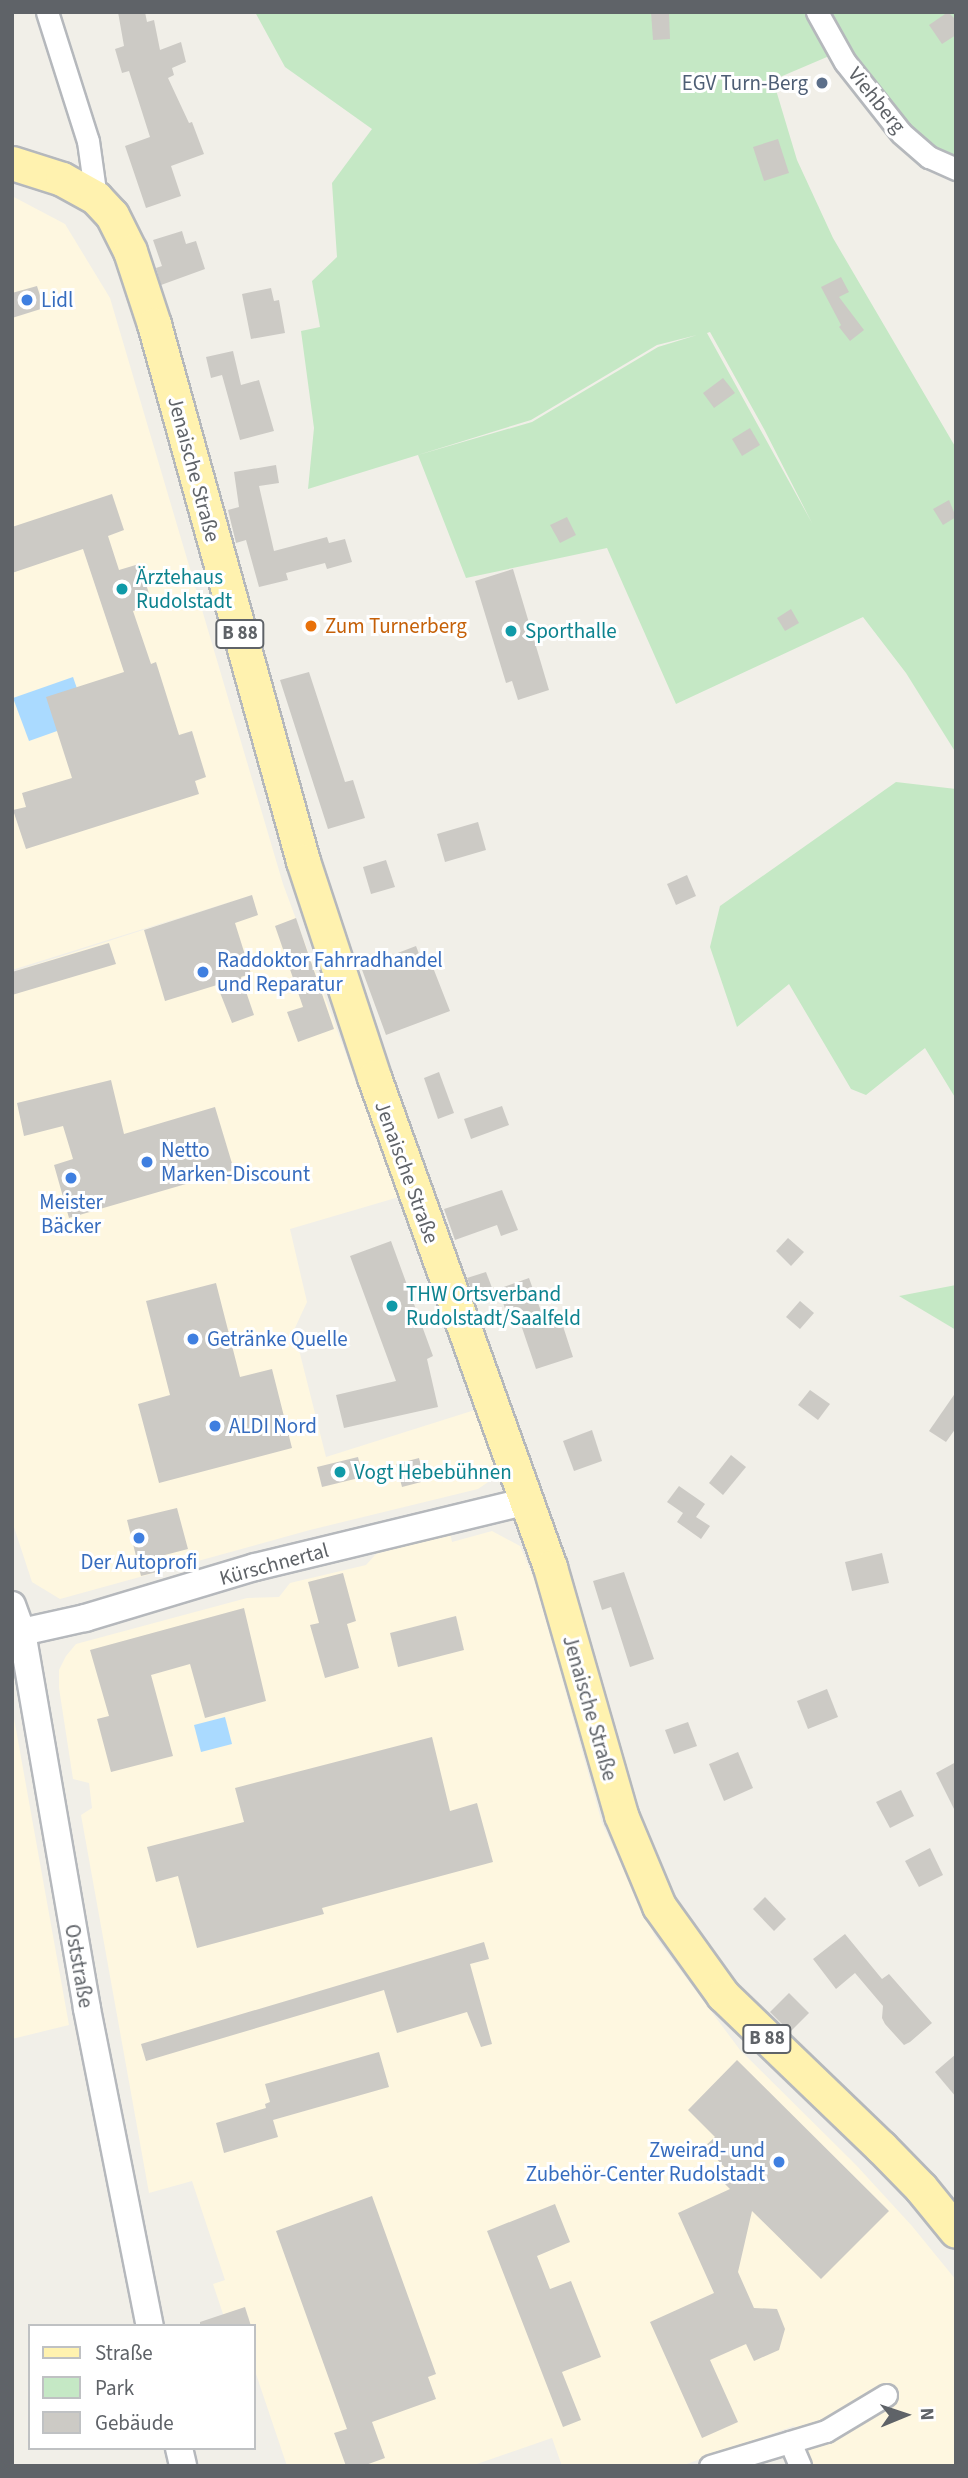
<!DOCTYPE html>
<html>
<head>
<meta charset="utf-8">
<style>
	body { margin:0 }
	#map { position:relative; width:968px; height:2478px; overflow:hidden; background:#f1efe8; font-family:"Source Sans 3",sans-serif }
	div>[style] { position:absolute }
	.commercial>* { inset:0; background:#fef7e0 }
	.green>* { inset:0; background:#c5e8c5 }
	.water>* { inset:0; background:#aadaff }
	.building>* { inset:0; background:#cccac5 }
	.roads { filter:drop-shadow(2px 0 #b5b8bc) drop-shadow(-2px 0 #b5b8bc) drop-shadow(0 2px #b5b8bc) drop-shadow(0 -2px #b5b8bc) }
	.minor>* { height:21px; margin:-10.5px; padding:0 10.5px; transform-origin:10.5px; border-radius:10.5px; background:#fff }
	.tertiary>* { height:26px; margin:-13px; padding:0 13px; transform-origin:13px; border-radius:13px; background:#fff }
	.primary>* { height:33px; margin:-16.5px; padding:0 16.5px; transform-origin:16.5px; border-radius:16.5px; background:#fff2af }
	.dots>* { width:19px; height:19px; translate:-50% -50%; box-sizing:border-box; border:4px solid #fff; border-radius:50% }
	span { translate:-50% -50%; white-space:nowrap; text-align:center; line-height:1.15; -webkit-text-stroke:6px #fff; paint-order:stroke }
	.shield-label span { padding:2px 5px; background:#fff; border:2px solid; border-radius:5px; -webkit-text-stroke-width:0 }
	.shield-label { font-size:19px; color:#5f6368; font-weight:700 }
	.service-label { font-size:21px; color:#4e5e75 }
	.right { translate:-100% -50%; text-align:right }
	.street-label { font-size:21px; color:#5f6368 }
	.shop-label { font-size:21px; color:#366cbe }
	.left { translate:0 -50%; text-align:left }
	.culture-label { font-size:21px; color:#0d838f }
	.food-label { font-size:21px; color:#c56008 }
	.frame { position:absolute; inset:0; border:14px solid #5f6368; pointer-events:none }
	.legend { position:absolute; left:28px; top:2324px; width:228px; height:126px; box-sizing:border-box; background:#fff; border:2px solid #bfc1c3; margin:0; padding:9px 12px; list-style:none; font-size:21px; color:#5f6368 }
	.legend li { display:flex; align-items:center; gap:14px; height:35px }
	.legend b { width:35px; border:2px solid #bfc1c3 }
	.north { position:absolute; left:870px; top:2380px; width:70px; height:70px; -webkit-text-stroke:5px #fff; paint-order:stroke; rotate:88deg; font-size:19px; font-weight:700; line-height:28px; text-align:center; color:#5f6368 }
	.north::after { content:''; display:block; margin:auto; width:24px; height:32px; background:#5f6368; clip-path:polygon(50% 0,100% 100%,50% 72%,0 100%) }
</style>
</head>
<body>
<div id="map">
	<div class="commercial">
		<i style="clip-path:polygon(12px 196px,65px 224px,110px 298px,283px 884px,399px 1197px,290px 1229px,307px 1302px,294px 1330px,326px 1457px,478px 1409px,497px 1465px,497px 1476px,478px 1489px,310px 1530px,60px 1599px,32px 1582px,12px 1521px,12px 972px,258px 893px,12px 970px)"></i>
		<i style="clip-path:polygon(492px 1531px,520px 1546px,535px 1581px,602px 1823px,655px 1936px,740px 2050px,856px 2165px,912px 2226px,956px 2280px,956px 2466px,810px 2466px,794px 2426px,681px 2466px,562px 2466px,552px 2438px,471px 2466px,287px 2466px,254px 2368px,254px 2326px,227px 2326px,213px 2284px,225px 2280px,192px 2181px,149px 2193px,81px 1815px,92px 1808px,89px 1783px,73px 1779px,59px 1688px,59px 1670px,66px 1656px,76px 1644px,247px 1598px,279px 1597px,290px 1583px,366px 1565px,376px 1554px,450px 1533px,452px 1542px)"></i>
		<i style="clip-path:polygon(12px 1707px,69px 2025px,12px 2039px)"></i>
	</div>
	<div class="green">
		<i style="clip-path:polygon(evenodd,255px 12px,956px 12px,956px 162px,913px 141px,848px 48px,773px 80px,797px 160px,833px 238px,956px 448px,956px 753px,906px 673px,863px 617px,676px 704px,607px 548px,466px 578px,418px 455px,532px 422px,658px 347px,697px 335px,657px 345px,531px 420px,308px 489px,314px 428px,301px 331px,320px 327px,312px 281px,337px 257px,332px 183px,372px 129px,285px 67px,255px 12px,710px 332px,764px 429px,812px 523px,707px 333px,710px 332px)"></i>
		<i style="clip-path:polygon(896px 782px,956px 789px,956px 1099px,925px 1048px,866px 1095px,851px 1089px,789px 984px,737px 1027px,710px 947px,720px 906px)"></i>
		<i style="clip-path:polygon(956px 1285px,956px 1330px,899px 1296px)"></i>
	</div>
	<div class="water">
		<i style="clip-path:polygon(73px 677px,88px 720px,29px 741px,13px 698px)"></i>
		<i style="clip-path:polygon(225px 1717px,232px 1744px,201px 1752px,194px 1725px)"></i>
	</div>
	<div class="building">
		<i style="clip-path:polygon(118px 12px,145px 12px,147px 22px,154px 20px,160px 50px,181px 42px,186px 62px,172px 68px,174px 75px,168px 78px,189px 123px,192px 122px,204px 154px,171px 166px,181px 196px,146px 208px,125px 146px,150px 137px,129px 71px,122px 73px,115px 49px,124px 46px)"></i>
		<i style="clip-path:polygon(651px 12px,669px 12px,670px 39px,653px 40px)"></i>
		<i style="clip-path:polygon(948px 12px,956px 20px,956px 35px,942px 44px,929px 25px)"></i>
		<i style="clip-path:polygon(778px 139px,789px 173px,764px 181px,753px 147px)"></i>
		<i style="clip-path:polygon(182px 231px,186px 244px,196px 241px,205px 269px,161px 285px,156px 268px,162px 266px,153px 240px)"></i>
		<i style="clip-path:polygon(841px 277px,849px 292px,839px 297px,864px 330px,850px 341px,839px 327px,841px 325px,821px 287px)"></i>
		<i style="clip-path:polygon(37px 286px,44px 308px,12px 318px,12px 293px)"></i>
		<i style="clip-path:polygon(271px 288px,274px 301px,279px 300px,285px 333px,251px 339px,242px 294px)"></i>
		<i style="clip-path:polygon(233px 351px,241px 385px,259px 380px,274px 431px,240px 440px,222px 375px,211px 378px,206px 357px)"></i>
		<i style="clip-path:polygon(723px 378px,735px 393px,714px 408px,703px 393px)"></i>
		<i style="clip-path:polygon(750px 428px,760px 445px,742px 456px,732px 439px)"></i>
		<i style="clip-path:polygon(276px 465px,279px 483px,259px 486px,274px 551px,327px 537px,329px 543px,345px 539px,352px 562px,327px 569px,325px 563px,286px 573px,288px 580px,259px 587px,246px 540px,236px 543px,228px 510px,239px 507px,234px 472px)"></i>
		<i style="clip-path:polygon(112px 494px,124px 530px,108px 536px,119px 570px,139px 564px,153px 605px,133px 611px,151px 664px,156px 662px,179px 735px,192px 731px,206px 777px,195px 781px,199px 794px,26px 849px,13px 810px,26px 807px,22px 793px,72px 778px,46px 697px,124px 672px,83px 549px,12px 573px,12px 527px)"></i>
		<i style="clip-path:polygon(949px 500px,956px 517px,943px 525px,933px 509px)"></i>
		<i style="clip-path:polygon(567px 517px,576px 535px,560px 543px,550px 525px)"></i>
		<i style="clip-path:polygon(513px 569px,549px 690px,518px 700px,512px 681px,506px 683px,475px 581px)"></i>
		<i style="clip-path:polygon(791px 609px,799px 623px,785px 631px,777px 618px)"></i>
		<i style="clip-path:polygon(309px 672px,345px 782px,353px 780px,365px 818px,328px 829px,280px 680px)"></i>
		<i style="clip-path:polygon(478px 822px,486px 850px,445px 862px,437px 834px)"></i>
		<i style="clip-path:polygon(386px 860px,395px 887px,371px 894px,363px 867px)"></i>
		<i style="clip-path:polygon(687px 875px,696px 896px,676px 905px,667px 884px)"></i>
		<i style="clip-path:polygon(252px 895px,258px 915px,235px 923px,251px 974px,241px 977px,254px 1015px,232px 1023px,217px 985px,165px 1001px,144px 930px)"></i>
		<i style="clip-path:polygon(296px 918px,334px 1029px,298px 1042px,287px 1012px,303px 1007px,275px 926px)"></i>
		<i style="clip-path:polygon(109px 943px,116px 964px,12px 995px,12px 972px)"></i>
		<i style="clip-path:polygon(416px 946px,424px 967px,432px 965px,450px 1011px,386px 1035px,361px 967px)"></i>
		<i style="clip-path:polygon(439px 1072px,454px 1113px,438px 1119px,424px 1078px)"></i>
		<i style="clip-path:polygon(111px 1080px,124px 1134px,215px 1107px,234px 1170px,69px 1218px,54px 1165px,73px 1159px,63px 1126px,24px 1136px,17px 1103px)"></i>
		<i style="clip-path:polygon(502px 1106px,509px 1125px,471px 1139px,464px 1119px)"></i>
		<i style="clip-path:polygon(502px 1190px,518px 1230px,501px 1236px,497px 1225px,455px 1240px,444px 1209px)"></i>
		<i style="clip-path:polygon(788px 1238px,804px 1252px,791px 1266px,776px 1251px)"></i>
		<i style="clip-path:polygon(391px 1241px,433px 1356px,427px 1359px,438px 1407px,344px 1428px,336px 1395px,396px 1381px,350px 1256px)"></i>
		<i style="clip-path:polygon(486px 1272px,494px 1293px,475px 1300px,467px 1278px)"></i>
		<i style="clip-path:polygon(529px 1278px,546px 1325px,561px 1320px,573px 1357px,536px 1369px,519px 1319px,510px 1322px,498px 1289px)"></i>
		<i style="clip-path:polygon(216px 1283px,240px 1377px,272px 1369px,292px 1448px,159px 1483px,138px 1404px,170px 1395px,146px 1301px)"></i>
		<i style="clip-path:polygon(800px 1301px,814px 1313px,800px 1329px,786px 1317px)"></i>
		<i style="clip-path:polygon(810px 1390px,830px 1404px,818px 1420px,798px 1405px)"></i>
		<i style="clip-path:polygon(956px 1392px,956px 1428px,946px 1442px,929px 1431px)"></i>
		<i style="clip-path:polygon(592px 1430px,602px 1461px,574px 1471px,563px 1441px)"></i>
		<i style="clip-path:polygon(731px 1455px,746px 1467px,723px 1495px,709px 1483px)"></i>
		<i style="clip-path:polygon(358px 1457px,363px 1477px,322px 1487px,317px 1467px)"></i>
		<i style="clip-path:polygon(419px 1458px,425px 1481px,402px 1487px,396px 1464px)"></i>
		<i style="clip-path:polygon(679px 1486px,705px 1504px,696px 1517px,710px 1526px,701px 1539px,677px 1522px,683px 1513px,667px 1502px)"></i>
		<i style="clip-path:polygon(177px 1508px,188px 1549px,161px 1556px,165px 1570px,141px 1576px,127px 1520px)"></i>
		<i style="clip-path:polygon(882px 1553px,889px 1583px,852px 1591px,845px 1562px)"></i>
		<i style="clip-path:polygon(624px 1572px,654px 1659px,630px 1667px,611px 1607px,602px 1610px,593px 1581px)"></i>
		<i style="clip-path:polygon(343px 1573px,356px 1621px,347px 1624px,359px 1668px,325px 1678px,310px 1625px,319px 1623px,308px 1582px)"></i>
		<i style="clip-path:polygon(244px 1608px,266px 1701px,205px 1718px,190px 1664px,151px 1675px,173px 1756px,111px 1772px,97px 1719px,109px 1716px,90px 1650px)"></i>
		<i style="clip-path:polygon(456px 1616px,464px 1650px,398px 1667px,390px 1633px)"></i>
		<i style="clip-path:polygon(827px 1689px,838px 1717px,808px 1729px,797px 1701px)"></i>
		<i style="clip-path:polygon(688px 1722px,697px 1746px,674px 1754px,665px 1730px)"></i>
		<i style="clip-path:polygon(432px 1737px,450px 1811px,477px 1803px,493px 1862px,322px 1908px,324px 1914px,197px 1948px,178px 1876px,156px 1882px,147px 1847px,244px 1822px,235px 1788px)"></i>
		<i style="clip-path:polygon(738px 1752px,753px 1788px,724px 1801px,709px 1764px)"></i>
		<i style="clip-path:polygon(956px 1762px,956px 1813px,936px 1773px)"></i>
		<i style="clip-path:polygon(901px 1790px,914px 1816px,890px 1828px,876px 1802px)"></i>
		<i style="clip-path:polygon(930px 1848px,943px 1875px,919px 1887px,905px 1861px)"></i>
		<i style="clip-path:polygon(765px 1897px,786px 1919px,774px 1931px,753px 1909px)"></i>
		<i style="clip-path:polygon(845px 1934px,882px 1979px,889px 1974px,932px 2023px,910px 2042px,904px 2045px,885px 2024px,882px 2018px,883px 2006px,855px 1973px,836px 1989px,813px 1959px)"></i>
		<i style="clip-path:polygon(484px 1942px,489px 1959px,470px 1964px,492px 2044px,481px 2047px,467px 2012px,397px 2033px,384px 1990px,146px 2061px,141px 2044px)"></i>
		<i style="clip-path:polygon(789px 1993px,809px 2013px,790px 2032px,770px 2012px)"></i>
		<i style="clip-path:polygon(379px 2052px,389px 2087px,273px 2120px,278px 2137px,224px 2153px,216px 2123px,266px 2108px,265px 2104px,270px 2102px,265px 2084px)"></i>
		<i style="clip-path:polygon(956px 2054px,956px 2097px,935px 2072px)"></i>
		<i style="clip-path:polygon(737px 2060px,889px 2211px,821px 2279px,752px 2211px,738px 2272px,754px 2308px,777px 2309px,785px 2329px,779px 2350px,754px 2361px,746px 2344px,710px 2360px,738px 2422px,702px 2438px,650px 2322px,714px 2293px,678px 2213px,730px 2189px,725px 2184px,734px 2176px,704px 2147px,715px 2137px,688px 2110px)"></i>
		<i style="clip-path:polygon(372px 2196px,436px 2374px,428px 2377px,436px 2399px,372px 2422px,385px 2458px,363px 2466px,346px 2466px,334px 2433px,347px 2429px,276px 2231px)"></i>
		<i style="clip-path:polygon(555px 2204px,570px 2242px,537px 2256px,550px 2289px,571px 2281px,601px 2357px,562px 2372px,581px 2420px,563px 2427px,487px 2231px)"></i>
		<i style="clip-path:polygon(245px 2307px,251px 2326px,200px 2326px,200px 2322px)"></i>
	</div>
	<div class="roads">
		<div class="minor">
			<i style="left:47px;top:12px;width:135px;rotate:72.4deg"></i>
			<i style="left:88px;top:141px;width:58px;rotate:82deg"></i>
			<i style="left:817px;top:12px;width:57px;rotate:60.8deg"></i>
			<i style="left:845px;top:62px;width:90px;rotate:51.7deg"></i>
			<i style="left:901px;top:133px;width:37px;rotate:41deg"></i>
			<i style="left:929px;top:157px;width:30px;rotate:24deg"></i>
			<i style="left:790px;top:2442px;width:26px;rotate:67deg"></i>
			<i style="left:710px;top:2466px;width:121px;rotate:-16.8deg"></i>
			<i style="left:826px;top:2431px;width:70px;rotate:-31deg"></i>
		</div>
		<div class="tertiary">
			<i style="left:12px;top:1605px;width:29px;rotate:70deg"></i>
			<i style="left:22px;top:1632px;width:383px;rotate:80.2deg"></i>
			<i style="left:87px;top:2009px;width:323px;rotate:78.8deg"></i>
			<i style="left:22px;top:1632px;width:65px;rotate:-12.5deg"></i>
			<i style="left:85px;top:1618px;width:177px;rotate:-16.7deg"></i>
			<i style="left:255px;top:1567px;width:280px;rotate:-13.6deg"></i>
			<i style="left:179px;top:2448px;width:18px;rotate:77deg"></i>
		</div>
		<div class="primary">
			<i style="left:12px;top:163px;width:52px;rotate:17.7deg"></i>
			<i style="left:62px;top:179px;width:39px;rotate:29deg"></i>
			<i style="left:96px;top:198px;width:23px;rotate:47deg"></i>
			<i style="left:112px;top:215px;width:40px;rotate:63.4deg"></i>
			<i style="left:130px;top:251px;width:77px;rotate:71.8deg"></i>
			<i style="left:154px;top:324px;width:557px;rotate:74.49deg"></i>
			<i style="left:303px;top:861px;width:227px;rotate:71.8deg"></i>
			<i style="left:374px;top:1077px;width:521px;rotate:70.24deg"></i>
			<i style="left:550px;top:1567px;width:258px;rotate:74deg"></i>
			<i style="left:621px;top:1815px;width:99px;rotate:67.3deg"></i>
			<i style="left:659px;top:1906px;width:110px;rotate:54.3deg"></i>
			<i style="left:723px;top:1995px;width:219px;rotate:43.9deg"></i>
			<i style="left:881px;top:2147px;width:57px;rotate:45.7deg"></i>
			<i style="left:921px;top:2188px;width:55px;rotate:50.9deg"></i>
		</div>
	</div>
	<div class="dots">
		<i style="left:822px;top:83px;background:#5c6f8a"></i>
		<i style="left:27px;top:300px;background:#3f7fe0"></i>
		<i style="left:122px;top:589px;background:#0f9aa8"></i>
		<i style="left:311px;top:626px;background:#e8710a"></i>
		<i style="left:511px;top:631px;background:#0f9aa8"></i>
		<i style="left:203px;top:972px;background:#3f7fe0"></i>
		<i style="left:147px;top:1162px;background:#3f7fe0"></i>
		<i style="left:71px;top:1178px;background:#3f7fe0"></i>
		<i style="left:392px;top:1306px;background:#0f9aa8"></i>
		<i style="left:193px;top:1339px;background:#3f7fe0"></i>
		<i style="left:215px;top:1426px;background:#3f7fe0"></i>
		<i style="left:340px;top:1472px;background:#0f9aa8"></i>
		<i style="left:139px;top:1538px;background:#3f7fe0"></i>
		<i style="left:779px;top:2162px;background:#3f7fe0"></i>
	</div>
	<div class="shield-label">
		<span style="left:240px;top:634px">B 88</span>
		<span style="left:767px;top:2039px">B 88</span>
	</div>
	<div class="service-label">
		<span class="right" style="left:808px;top:83px">EGV Turn-Berg</span>
	</div>
	<div class="street-label">
		<span style="left:877px;top:100px;rotate:51deg">Viehberg</span>
		<span style="left:194px;top:469px;rotate:75deg">Jenaische Straße</span>
		<span style="left:407px;top:1172px;rotate:70deg">Jenaische Straße</span>
		<span style="left:274px;top:1564px;rotate:-15deg">Kürschnertal</span>
		<span style="left:590px;top:1708px;rotate:74deg">Jenaische Straße</span>
		<span style="left:79px;top:1966px;rotate:80deg">Oststraße</span>
	</div>
	<div class="shop-label">
		<span class="left" style="left:41px;top:300px">Lidl</span>
		<span class="left" style="left:217px;top:972px">Raddoktor Fahrradhandel<br>und Reparatur</span>
		<span class="left" style="left:161px;top:1162px">Netto<br>Marken-Discount</span>
		<span style="left:71px;top:1214px">Meister<br>Bäcker</span>
		<span class="left" style="left:207px;top:1339px">Getränke Quelle</span>
		<span class="left" style="left:229px;top:1426px">ALDI Nord</span>
		<span style="left:139px;top:1562px">Der Autoprofi</span>
		<span class="right" style="left:765px;top:2162px">Zweirad- und<br>Zubehör-Center Rudolstadt</span>
	</div>
	<div class="culture-label">
		<span class="left" style="left:136px;top:589px">Ärztehaus<br>Rudolstadt</span>
		<span class="left" style="left:525px;top:631px">Sporthalle</span>
		<span class="left" style="left:406px;top:1306px">THW Ortsverband<br>Rudolstadt/Saalfeld</span>
		<span class="left" style="left:354px;top:1472px">Vogt Hebebühnen</span>
	</div>
	<div class="food-label">
		<span class="left" style="left:325px;top:626px">Zum Turnerberg</span>
	</div>
	<div class="frame"></div>
	<ul class="legend">
	<li><b style="height:9px;background:#fff2af"></b>Straße</li>
	<li><b style="height:19px;background:#c5e8c5"></b>Park</li>
	<li><b style="height:19px;background:#cccac5"></b>Gebäude</li>
	</ul>
	<div class="north">N</div>
</div>
</body>
</html>
